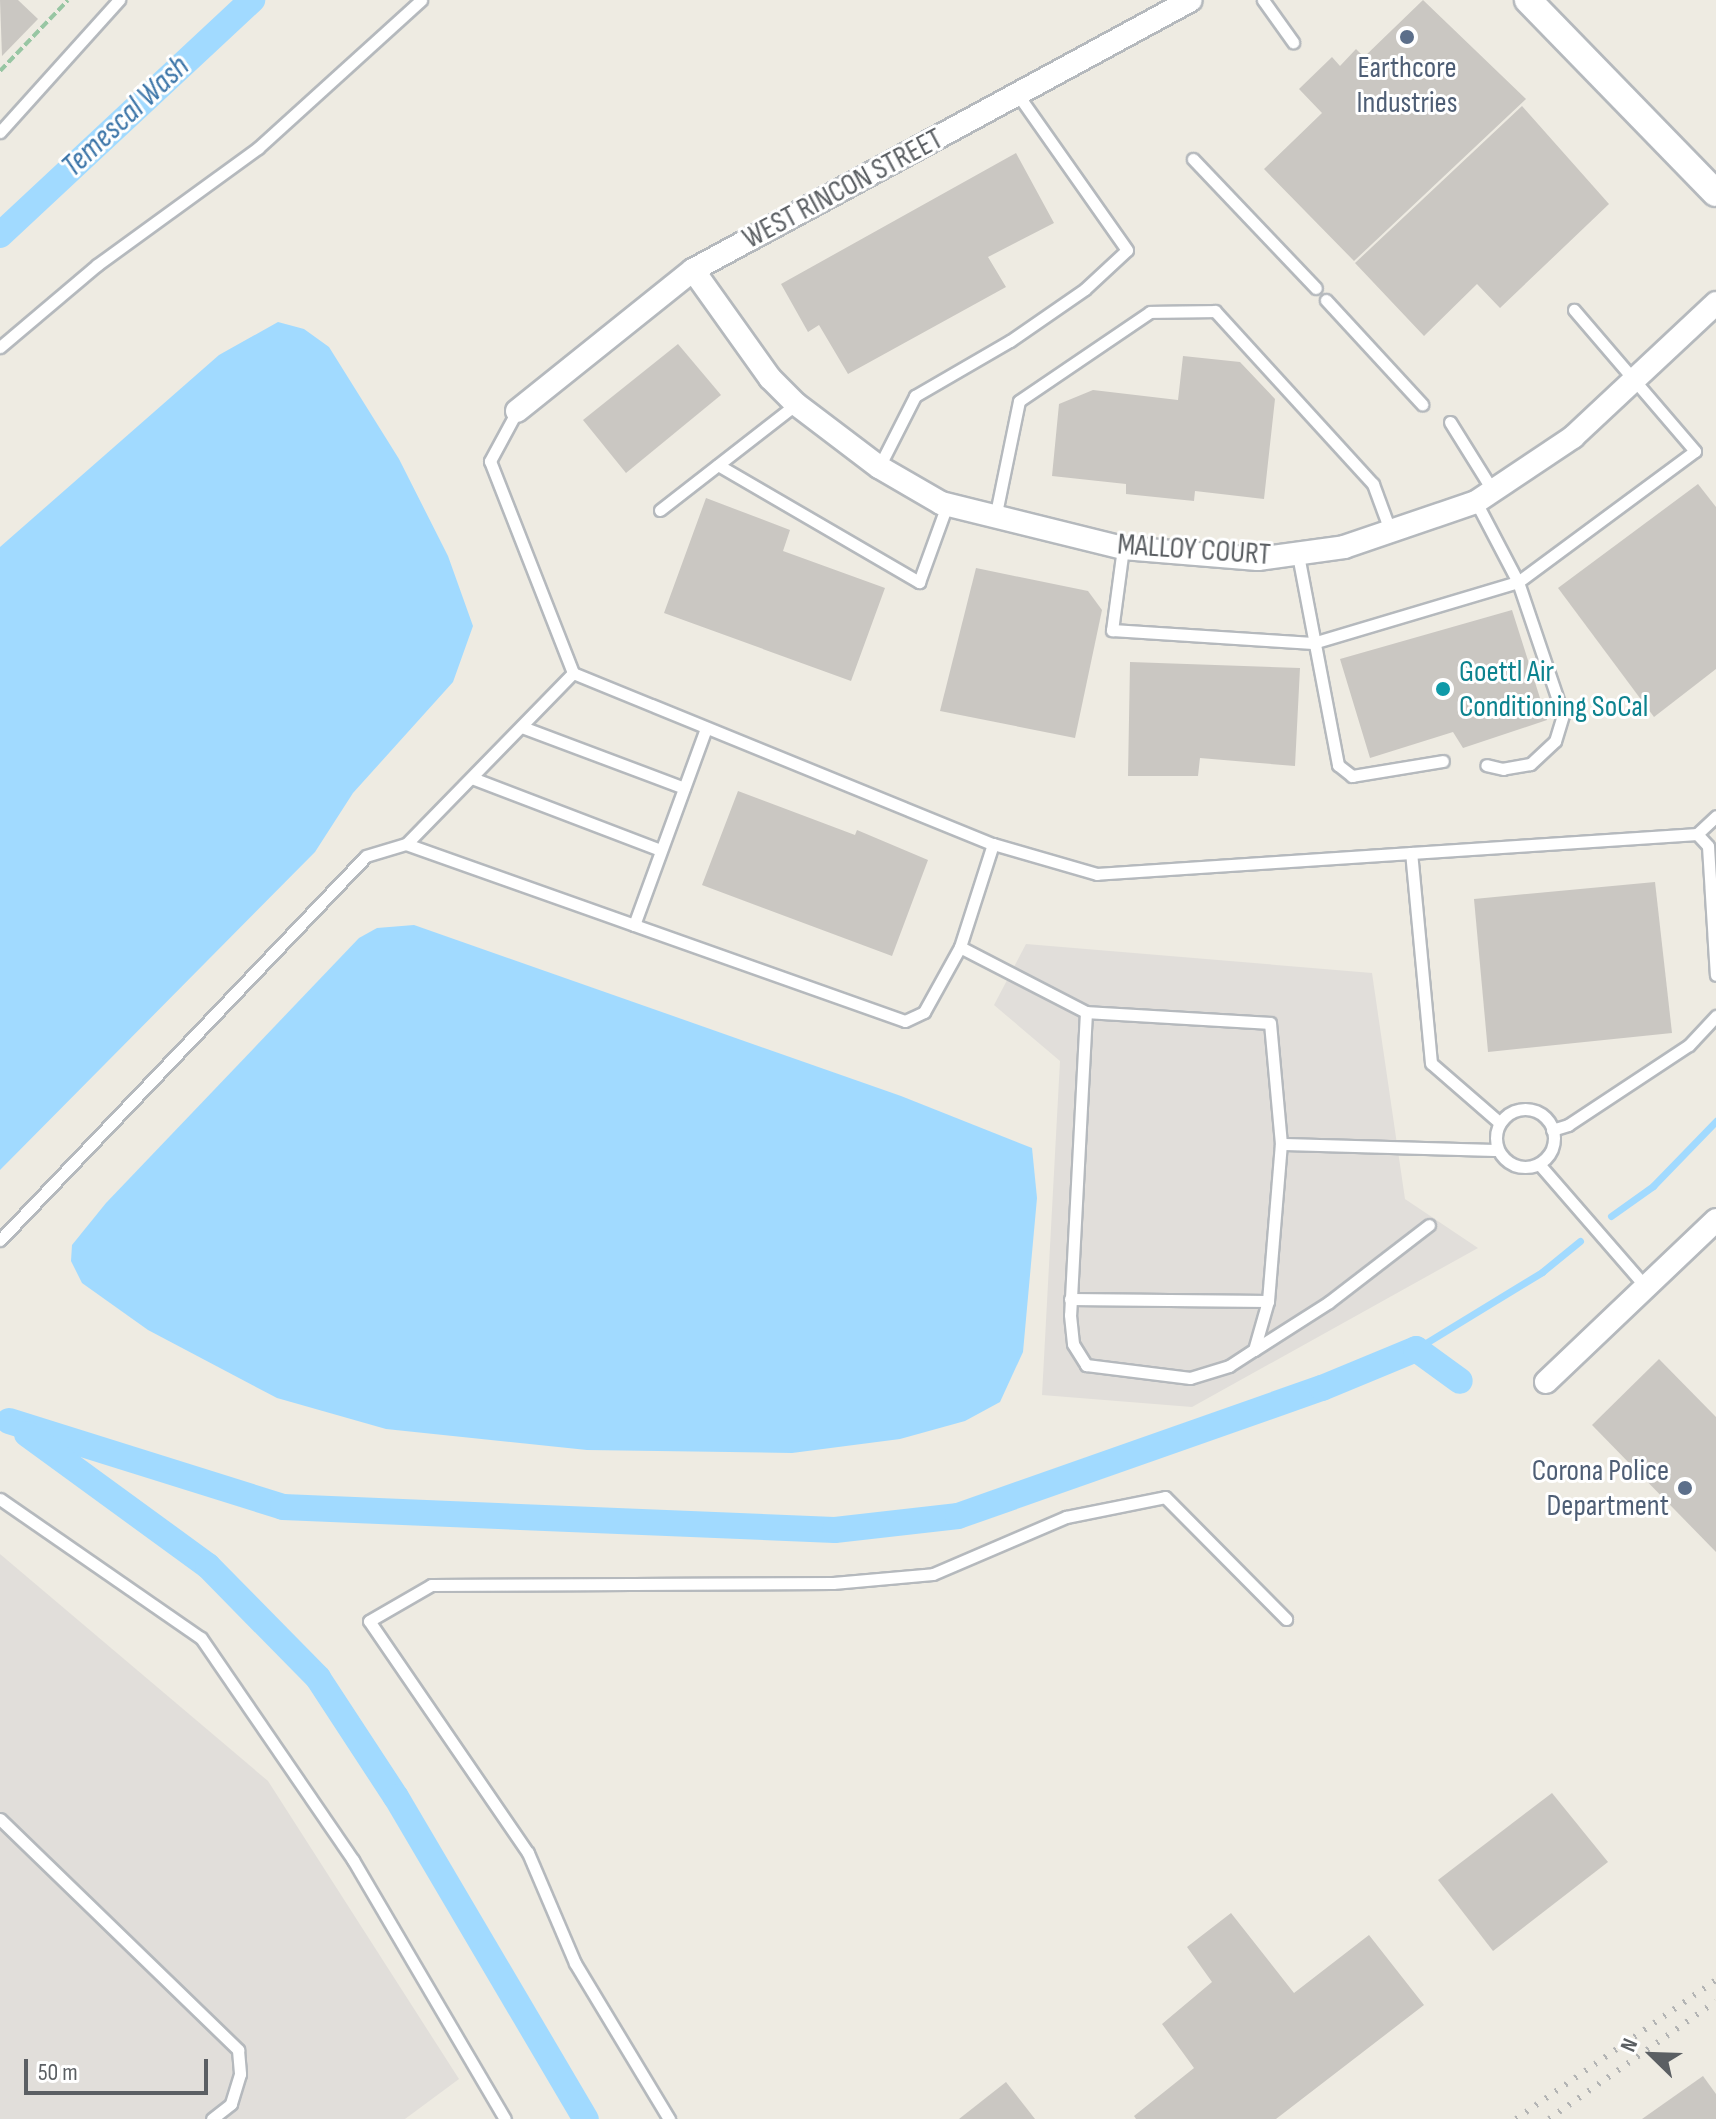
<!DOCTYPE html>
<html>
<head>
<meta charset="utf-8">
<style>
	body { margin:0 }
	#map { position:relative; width:1716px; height:2119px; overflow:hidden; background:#eeebe2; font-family:"Sofia Sans Condensed",sans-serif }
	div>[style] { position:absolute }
	.industrial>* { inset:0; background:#e1deda }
	.water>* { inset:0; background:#a1daff }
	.stream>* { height:7px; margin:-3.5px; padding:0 3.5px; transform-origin:3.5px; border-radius:3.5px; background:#a1daff }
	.canal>* { height:26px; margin:-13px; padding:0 13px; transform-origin:13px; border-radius:13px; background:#a1daff }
	.building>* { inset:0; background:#cac7c2 }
	.path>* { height:4px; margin-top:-2px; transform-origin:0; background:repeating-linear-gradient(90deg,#98c6a3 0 8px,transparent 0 12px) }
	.roads { filter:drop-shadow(2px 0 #b5b9bd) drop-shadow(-2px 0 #b5b9bd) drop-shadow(0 2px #b5b9bd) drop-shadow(0 -2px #b5b9bd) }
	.service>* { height:11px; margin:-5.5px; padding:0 5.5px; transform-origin:5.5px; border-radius:5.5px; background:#fff }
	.service>.ring { margin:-5.5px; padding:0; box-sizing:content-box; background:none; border:11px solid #fff; border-radius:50% }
	.minor>* { height:22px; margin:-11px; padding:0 11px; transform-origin:11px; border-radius:11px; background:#fff }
	.tertiary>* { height:26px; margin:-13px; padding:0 13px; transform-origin:13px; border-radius:13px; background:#fff }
	.rail>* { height:6px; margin-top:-3px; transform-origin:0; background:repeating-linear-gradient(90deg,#b3b4b4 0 2px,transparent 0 12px) }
	.dots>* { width:22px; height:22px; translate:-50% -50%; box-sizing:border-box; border:4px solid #fff; border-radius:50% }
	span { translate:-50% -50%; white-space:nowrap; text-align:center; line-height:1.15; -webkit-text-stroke:6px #fff; paint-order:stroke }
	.service-label { font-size:30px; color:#4e5e75 }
	.right { translate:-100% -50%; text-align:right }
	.street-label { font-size:30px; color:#5b5f63 }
	.culture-label { font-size:30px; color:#0d838f }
	.left { translate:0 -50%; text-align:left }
	.water-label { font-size:32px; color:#3c75a8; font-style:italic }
	.north { position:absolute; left:1612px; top:2015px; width:80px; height:80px; -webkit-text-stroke:6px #fff; paint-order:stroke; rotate:293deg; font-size:22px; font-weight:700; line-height:32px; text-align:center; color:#5b5f63 }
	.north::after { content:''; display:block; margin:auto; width:28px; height:36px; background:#5b5f63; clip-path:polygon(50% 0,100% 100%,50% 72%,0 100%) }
	.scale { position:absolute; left:24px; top:2059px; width:184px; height:36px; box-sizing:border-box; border:4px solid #5b5f63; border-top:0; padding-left:10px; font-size:24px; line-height:28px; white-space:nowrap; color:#5b5f63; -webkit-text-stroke:6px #fff; paint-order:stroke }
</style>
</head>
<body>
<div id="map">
	<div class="industrial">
		<i style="clip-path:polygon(1026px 944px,1372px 973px,1405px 1199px,1478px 1248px,1192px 1407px,1042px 1395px,1060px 1061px,994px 1005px)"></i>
		<i style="clip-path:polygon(0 1554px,268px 1781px,459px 2079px,405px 2119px,0 2119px)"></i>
	</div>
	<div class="water">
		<i style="clip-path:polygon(278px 322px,304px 329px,329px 347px,399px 459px,448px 556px,473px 626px,453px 682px,353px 793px,315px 852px,0 1170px,0 547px,219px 355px)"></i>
		<i style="clip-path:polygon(414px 925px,901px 1096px,1032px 1148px,1037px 1198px,1023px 1352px,1000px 1402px,965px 1421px,900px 1439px,792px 1453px,587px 1450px,386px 1429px,277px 1398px,148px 1330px,82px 1283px,71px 1261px,72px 1245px,106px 1203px,359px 938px,377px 928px)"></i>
	</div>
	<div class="stream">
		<i style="left:1611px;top:1216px;width:52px;rotate:-35.5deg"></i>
		<i style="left:1653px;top:1186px;width:91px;rotate:-45.9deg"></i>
		<i style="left:1416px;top:1349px;width:148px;rotate:-31.4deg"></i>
		<i style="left:1542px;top:1272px;width:49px;rotate:-39.2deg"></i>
	</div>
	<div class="canal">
		<i style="left:0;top:235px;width:345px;rotate:-43deg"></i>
		<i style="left:9px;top:1421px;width:287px;rotate:17.4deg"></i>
		<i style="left:283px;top:1507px;width:552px;rotate:2.39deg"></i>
		<i style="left:835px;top:1530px;width:124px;rotate:-6.5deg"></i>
		<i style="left:958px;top:1516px;width:386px;rotate:-19.4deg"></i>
		<i style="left:1322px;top:1388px;width:102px;rotate:-22.5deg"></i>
		<i style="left:1416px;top:1349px;width:54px;rotate:36deg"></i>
		<i style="left:27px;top:1434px;width:224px;rotate:36.1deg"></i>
		<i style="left:208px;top:1566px;width:157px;rotate:45.5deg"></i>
		<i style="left:318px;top:1678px;width:142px;rotate:56.8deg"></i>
		<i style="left:396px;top:1797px;width:374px;rotate:59.5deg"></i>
	</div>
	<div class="building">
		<i style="clip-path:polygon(0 0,18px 0,38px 19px,2px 56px)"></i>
		<i style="clip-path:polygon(1423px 0,1526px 99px,1354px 261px,1264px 169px,1322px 113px,1299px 89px,1332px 57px,1340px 66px,1356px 49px,1364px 57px)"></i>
		<i style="clip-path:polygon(1522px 106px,1609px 204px,1500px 308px,1477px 284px,1424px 336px,1355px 263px)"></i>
		<i style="clip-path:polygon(1016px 153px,1054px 223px,988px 257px,1006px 287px,848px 374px,819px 325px,808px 332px,781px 284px)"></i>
		<i style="clip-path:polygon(678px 344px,721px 395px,626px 473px,583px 420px)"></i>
		<i style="clip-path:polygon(1183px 356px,1240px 362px,1275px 399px,1264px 499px,1195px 491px,1194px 501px,1126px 494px,1126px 484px,1052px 476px,1059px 404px,1093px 390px,1178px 400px)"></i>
		<i style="clip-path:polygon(1698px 484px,1716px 507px,1716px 669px,1654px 717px,1558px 588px)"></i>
		<i style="clip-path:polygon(706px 498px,790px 530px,783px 551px,885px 588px,851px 681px,664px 613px)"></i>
		<i style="clip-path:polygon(976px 568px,1088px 591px,1102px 610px,1075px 738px,940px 711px)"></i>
		<i style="clip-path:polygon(1512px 610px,1547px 720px,1463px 748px,1453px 732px,1370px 758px,1340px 659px)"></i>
		<i style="clip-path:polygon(1130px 662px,1300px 668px,1295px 766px,1200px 758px,1198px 776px,1128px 776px)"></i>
		<i style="clip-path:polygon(738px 791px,855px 835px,857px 830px,928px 860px,892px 956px,702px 885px)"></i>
		<i style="clip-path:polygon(1655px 882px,1672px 1033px,1488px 1052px,1474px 899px)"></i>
		<i style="clip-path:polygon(1659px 1359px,1716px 1417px,1716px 1552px,1592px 1425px)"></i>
		<i style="clip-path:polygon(1552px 1793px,1608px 1862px,1493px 1951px,1438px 1880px)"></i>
		<i style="clip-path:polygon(1231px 1913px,1294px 1993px,1369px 1935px,1424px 2005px,1276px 2119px,1136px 2119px,1134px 2116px,1194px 2068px,1162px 2024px,1212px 1982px,1187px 1947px)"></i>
		<i style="clip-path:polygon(1703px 2076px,1716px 2094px,1716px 2119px,1642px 2119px)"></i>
		<i style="clip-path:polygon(1006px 2082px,1035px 2119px,959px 2119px)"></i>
	</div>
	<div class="path">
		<i style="left:0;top:71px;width:98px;rotate:-46.2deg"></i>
	</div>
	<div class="roads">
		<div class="service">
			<i style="left:1263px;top:0;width:52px;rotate:54.5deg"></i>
			<i style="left:0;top:132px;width:178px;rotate:-48deg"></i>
			<i style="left:1193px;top:159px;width:178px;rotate:46.4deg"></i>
			<i style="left:1326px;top:300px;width:142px;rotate:47.3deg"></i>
			<i style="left:0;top:347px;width:127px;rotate:-40.2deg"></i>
			<i style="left:97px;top:265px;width:199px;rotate:-36deg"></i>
			<i style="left:258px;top:148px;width:220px;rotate:-42.2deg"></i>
			<i style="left:517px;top:411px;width:57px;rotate:118.4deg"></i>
			<i style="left:490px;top:461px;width:228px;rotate:68.6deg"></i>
			<i style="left:573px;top:673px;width:453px;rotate:22.2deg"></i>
			<i style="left:1450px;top:422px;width:81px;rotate:58.1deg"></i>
			<i style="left:718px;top:465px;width:233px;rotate:30.2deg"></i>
			<i style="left:919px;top:582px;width:82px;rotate:-70deg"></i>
			<i style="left:879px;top:467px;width:80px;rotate:-63.1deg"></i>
			<i style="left:915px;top:396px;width:110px;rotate:-30.1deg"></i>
			<i style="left:1010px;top:341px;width:91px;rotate:-34.7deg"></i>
			<i style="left:1085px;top:289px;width:57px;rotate:-42.9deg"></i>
			<i style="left:1127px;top:250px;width:189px;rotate:-125.1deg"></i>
			<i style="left:1476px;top:502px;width:90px;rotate:62.3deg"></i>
			<i style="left:1518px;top:582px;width:140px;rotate:71.3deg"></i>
			<i style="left:1563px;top:715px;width:27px;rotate:107deg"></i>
			<i style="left:1555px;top:741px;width:34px;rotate:137deg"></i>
			<i style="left:1530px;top:764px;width:27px;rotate:170deg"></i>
			<i style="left:1503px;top:769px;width:17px;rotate:-167deg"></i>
			<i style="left:660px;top:510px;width:172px;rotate:-37.9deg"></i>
			<i style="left:995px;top:518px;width:119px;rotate:-78.4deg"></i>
			<i style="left:1019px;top:401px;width:158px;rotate:-34.2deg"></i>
			<i style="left:1150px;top:312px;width:65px;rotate:-0.9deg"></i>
			<i style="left:1215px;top:311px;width:234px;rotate:47.6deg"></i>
			<i style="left:1373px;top:484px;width:52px;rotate:69.8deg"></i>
			<i style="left:1123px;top:548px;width:83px;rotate:97.6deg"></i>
			<i style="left:1112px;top:630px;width:201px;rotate:3.7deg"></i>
			<i style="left:1313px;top:643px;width:214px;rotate:-16.6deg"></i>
			<i style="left:1518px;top:582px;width:220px;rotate:-36.5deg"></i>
			<i style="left:1695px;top:451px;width:186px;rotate:-130.6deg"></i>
			<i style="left:1298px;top:555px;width:214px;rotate:79.2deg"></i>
			<i style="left:1338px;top:765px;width:18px;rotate:38deg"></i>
			<i style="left:1352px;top:776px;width:92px;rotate:-9.4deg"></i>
			<i style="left:573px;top:673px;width:239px;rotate:134.3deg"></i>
			<i style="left:406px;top:844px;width:529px;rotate:19.53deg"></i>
			<i style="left:905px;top:1021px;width:21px;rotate:-25deg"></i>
			<i style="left:924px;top:1012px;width:74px;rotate:-61deg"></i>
			<i style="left:522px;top:727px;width:173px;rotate:20.6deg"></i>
			<i style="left:472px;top:778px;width:202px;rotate:20.9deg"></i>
			<i style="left:1697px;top:834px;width:16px;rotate:47deg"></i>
			<i style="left:1708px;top:846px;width:129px;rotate:86.5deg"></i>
			<i style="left:1411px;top:853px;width:315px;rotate:176.2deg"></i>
			<i style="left:1097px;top:874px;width:108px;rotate:-163.9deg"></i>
			<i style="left:993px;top:844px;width:108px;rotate:107.8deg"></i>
			<i style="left:960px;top:947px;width:142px;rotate:27.3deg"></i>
			<i style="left:1086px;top:1012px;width:184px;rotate:3.4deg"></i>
			<i style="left:1270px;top:1023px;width:121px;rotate:84.8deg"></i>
			<i style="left:1281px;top:1144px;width:217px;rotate:1.6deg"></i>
			<i style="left:634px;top:925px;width:210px;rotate:-69.9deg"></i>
			<i style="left:1086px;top:1012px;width:303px;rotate:93deg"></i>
			<i style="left:1070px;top:1315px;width:29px;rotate:84deg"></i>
			<i style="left:1073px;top:1344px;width:25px;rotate:58deg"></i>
			<i style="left:1086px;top:1365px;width:105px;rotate:7.1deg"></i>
			<i style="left:1190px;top:1378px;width:41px;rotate:-17.1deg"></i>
			<i style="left:1229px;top:1366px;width:30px;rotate:-33deg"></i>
			<i style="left:1254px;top:1350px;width:51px;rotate:-74.1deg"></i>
			<i style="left:1268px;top:1301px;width:158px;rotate:-85.3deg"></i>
			<i class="ring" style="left:1496px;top:1109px;width:47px;height:47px"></i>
			<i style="left:1500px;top:1123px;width:91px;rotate:-139deg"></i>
			<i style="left:1431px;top:1063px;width:211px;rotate:-95.4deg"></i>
			<i style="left:1411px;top:853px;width:287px;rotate:-3.8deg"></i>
			<i style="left:1697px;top:834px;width:26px;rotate:-43deg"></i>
			<i style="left:1552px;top:1130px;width:17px;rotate:-17deg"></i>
			<i style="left:1568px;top:1125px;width:145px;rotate:-33.5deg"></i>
			<i style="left:1689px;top:1045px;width:40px;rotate:-47deg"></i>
			<i style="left:1539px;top:1164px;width:163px;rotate:49deg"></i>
			<i style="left:0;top:1240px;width:530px;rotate:-46.37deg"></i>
			<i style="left:366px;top:856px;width:42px;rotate:-16.7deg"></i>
			<i style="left:1070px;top:1299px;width:198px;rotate:0.6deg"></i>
			<i style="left:1254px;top:1350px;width:89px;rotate:-32.6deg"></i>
			<i style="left:1329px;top:1302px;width:126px;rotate:-37.6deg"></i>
			<i style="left:0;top:1499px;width:244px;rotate:34.7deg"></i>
			<i style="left:201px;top:1638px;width:269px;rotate:55.6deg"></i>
			<i style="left:353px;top:1860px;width:300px;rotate:59.6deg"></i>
			<i style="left:0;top:1819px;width:332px;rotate:44.1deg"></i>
			<i style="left:238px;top:2050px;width:24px;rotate:85deg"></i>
			<i style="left:240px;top:2074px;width:31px;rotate:107deg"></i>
			<i style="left:231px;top:2104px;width:24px;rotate:142deg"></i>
			<i style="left:669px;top:2119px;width:182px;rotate:-121.1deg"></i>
			<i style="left:575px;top:1963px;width:120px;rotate:-113.1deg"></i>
			<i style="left:528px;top:1853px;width:281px;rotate:-124.4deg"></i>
			<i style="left:369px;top:1621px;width:72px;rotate:-30.1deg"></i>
			<i style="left:431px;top:1585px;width:402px;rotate:-0.3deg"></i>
			<i style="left:833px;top:1583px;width:100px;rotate:-5.1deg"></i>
			<i style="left:933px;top:1574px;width:145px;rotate:-23.2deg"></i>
			<i style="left:1066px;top:1517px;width:101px;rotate:-11.4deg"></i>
			<i style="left:1165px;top:1497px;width:172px;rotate:45.2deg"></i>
		</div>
		<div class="minor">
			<i style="left:693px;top:270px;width:133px;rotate:54.5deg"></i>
			<i style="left:770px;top:378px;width:37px;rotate:45deg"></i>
			<i style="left:796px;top:404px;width:104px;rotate:37.2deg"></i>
			<i style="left:879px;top:467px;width:72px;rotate:30.1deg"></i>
			<i style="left:941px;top:503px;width:187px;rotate:13.9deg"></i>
			<i style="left:1123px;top:548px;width:135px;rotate:4.7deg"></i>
			<i style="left:1258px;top:559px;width:87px;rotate:-7.9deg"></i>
			<i style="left:1344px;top:547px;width:139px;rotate:-18.8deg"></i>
			<i style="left:1476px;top:502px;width:117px;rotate:-33.8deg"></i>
			<i style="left:1573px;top:437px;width:196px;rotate:-43.1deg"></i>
			<i style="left:517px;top:411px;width:226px;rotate:-38.7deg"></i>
			<i style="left:693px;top:270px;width:566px;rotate:-28.47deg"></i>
			<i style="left:1546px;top:1382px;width:235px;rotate:-43.6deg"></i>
		</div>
		<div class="tertiary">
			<i style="left:1528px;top:0;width:269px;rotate:45.8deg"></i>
		</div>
	</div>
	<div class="rail">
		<i style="left:1516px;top:2119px;width:244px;rotate:-34.8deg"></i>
		<i style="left:1549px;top:2119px;width:204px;rotate:-35.2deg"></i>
	</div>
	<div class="dots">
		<i style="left:1407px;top:37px;background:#5c6f8a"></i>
		<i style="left:1443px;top:689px;background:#0f9aa8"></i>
		<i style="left:1685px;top:1488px;background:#5c6f8a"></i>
	</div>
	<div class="service-label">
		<span style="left:1407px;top:85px">Earthcore<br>Industries</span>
		<span class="right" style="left:1669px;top:1488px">Corona Police<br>Department</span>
	</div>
	<div class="street-label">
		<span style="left:843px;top:189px;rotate:-28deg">WEST RINCON STREET</span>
		<span style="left:1194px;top:550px;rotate:4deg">MALLOY COURT</span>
	</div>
	<div class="culture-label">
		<span class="left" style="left:1459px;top:689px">Goettl Air<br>Conditioning SoCal</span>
	</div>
	<div class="water-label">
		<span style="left:126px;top:117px;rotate:-43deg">Temescal Wash</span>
	</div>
	<div class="north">N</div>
	<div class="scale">50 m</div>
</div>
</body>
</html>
